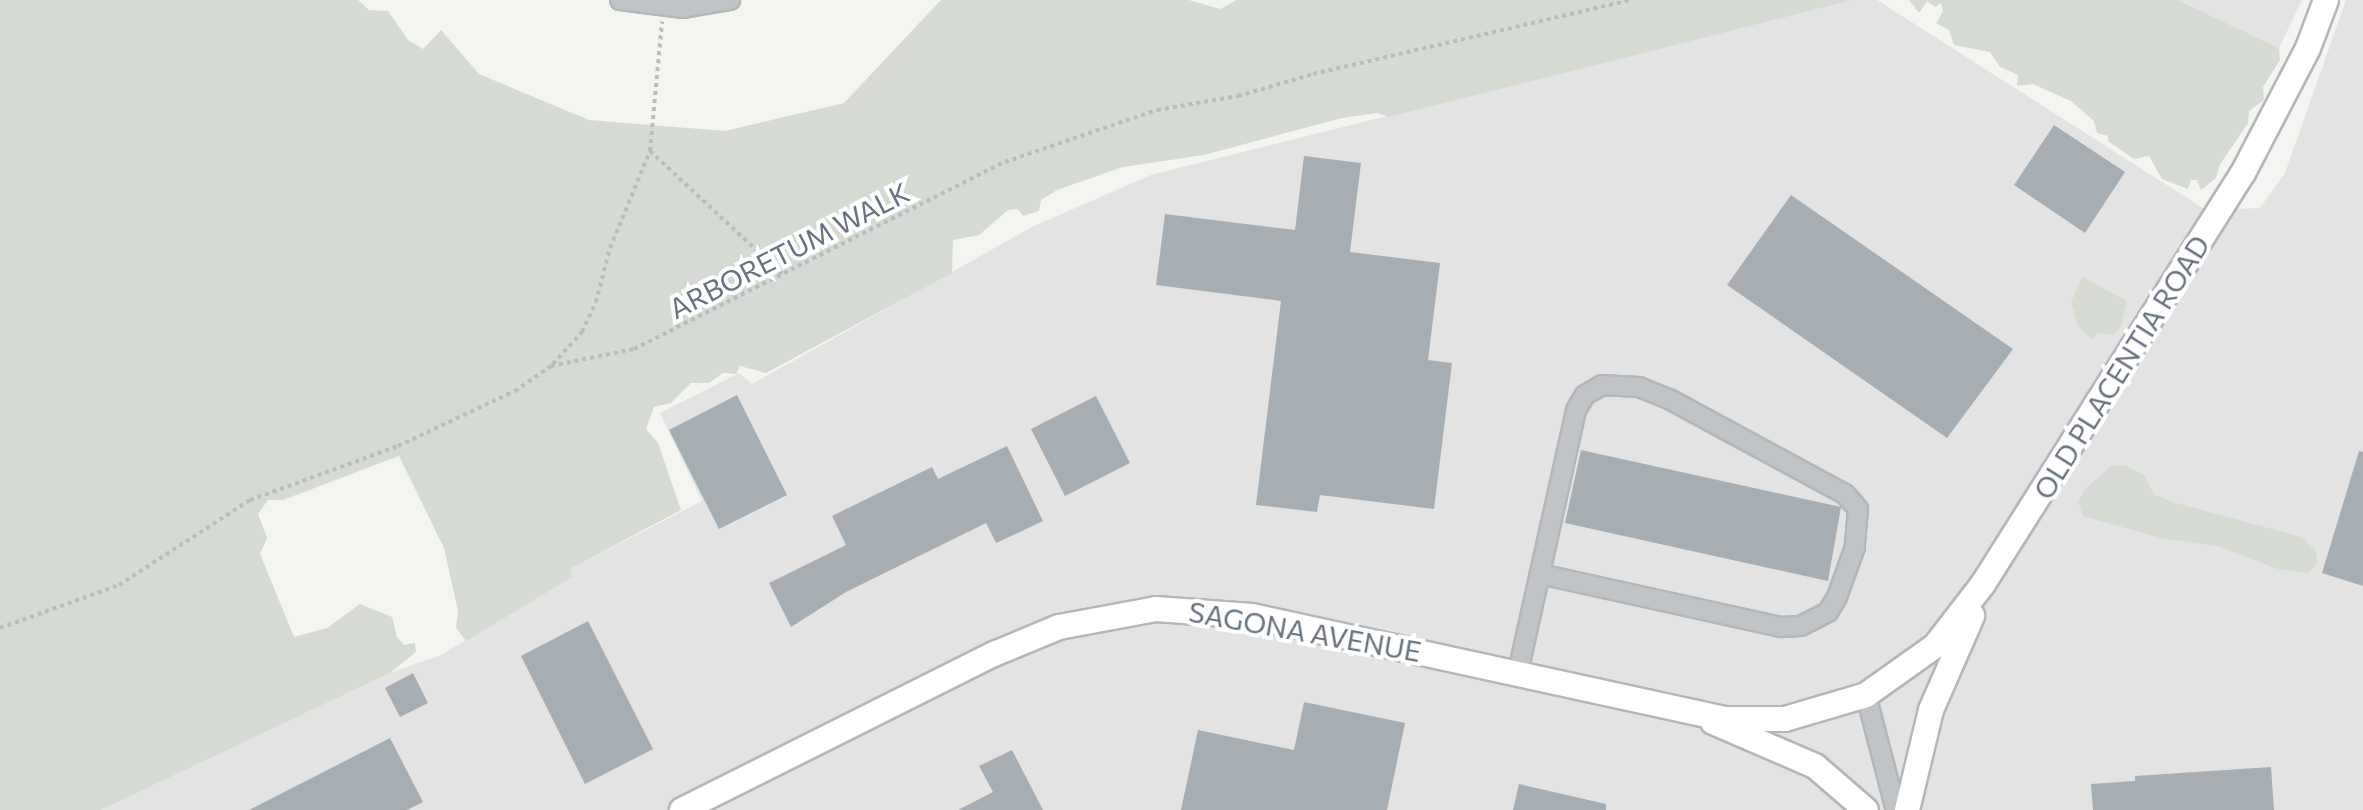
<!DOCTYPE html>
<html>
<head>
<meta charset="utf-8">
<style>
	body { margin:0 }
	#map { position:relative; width:2363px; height:810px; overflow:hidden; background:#f4f4f1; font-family:Commissioner,sans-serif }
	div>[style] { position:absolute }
	.built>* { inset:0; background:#e2e3e2 }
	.green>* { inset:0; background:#d5dbd2 }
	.building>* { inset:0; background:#a7aeb3 }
	.path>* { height:4px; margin-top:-2px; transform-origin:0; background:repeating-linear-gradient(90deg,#babcbe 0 4px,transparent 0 8px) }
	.roads { filter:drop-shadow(2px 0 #b3b7ba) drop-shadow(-2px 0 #b3b7ba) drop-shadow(0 2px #b3b7ba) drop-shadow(0 -2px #b3b7ba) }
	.minor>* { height:18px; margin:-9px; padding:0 9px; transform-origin:9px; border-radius:9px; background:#c0c4c7 }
	.major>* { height:24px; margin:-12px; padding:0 12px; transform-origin:12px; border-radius:12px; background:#fff }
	span { translate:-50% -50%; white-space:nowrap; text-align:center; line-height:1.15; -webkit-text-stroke:8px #fff; paint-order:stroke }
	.street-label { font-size:28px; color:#657380 }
</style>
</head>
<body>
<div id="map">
	<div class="built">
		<i style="clip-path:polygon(1853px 0,1877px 0,2206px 210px,2260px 208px,2285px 173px,2346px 0,2363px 0,2363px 810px,101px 810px,390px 673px,441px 655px,571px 577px,570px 569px,702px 501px,660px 413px,739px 373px,752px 384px,1034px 226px,1151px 175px)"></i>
		<i style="clip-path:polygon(2178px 0,2302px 0,2279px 48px)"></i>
	</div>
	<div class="green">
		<i style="clip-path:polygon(0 0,358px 0,369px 10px,388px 11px,408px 40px,423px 49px,441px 30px,479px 74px,589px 120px,725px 131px,844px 103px,941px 0,1189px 0,1220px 9px,1237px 0,1853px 0,1389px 117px,1377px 113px,1342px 118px,1204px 155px,1123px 167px,1057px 190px,1041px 200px,1039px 211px,1023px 216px,1018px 209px,1008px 210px,979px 235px,953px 240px,952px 273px,766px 373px,740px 366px,736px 374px,723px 373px,709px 383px,691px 383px,671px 403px,654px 407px,646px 429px,658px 443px,681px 510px,570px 569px,572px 577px,466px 641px,456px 628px,458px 611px,444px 548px,399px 456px,283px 500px,268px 500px,258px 514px,267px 538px,260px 554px,294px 637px,327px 628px,360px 604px,392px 617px,397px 637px,404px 645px,415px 643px,416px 652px,390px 673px,101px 810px,0 810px)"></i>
		<i style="clip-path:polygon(1909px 0,2178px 0,2279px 48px,2280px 60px,2263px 87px,2264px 100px,2249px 111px,2248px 123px,2219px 166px,2216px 178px,2201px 190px,2197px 180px,2191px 180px,2188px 189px,2162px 179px,2149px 156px,2134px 159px,2108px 141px,2108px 136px,2097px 133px,2094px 121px,2071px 101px,2033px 84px,2017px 86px,2018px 75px,2000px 67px,1990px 52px,1954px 45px,1949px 30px,1936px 23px,1943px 11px,1941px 3px,1935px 7px,1927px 1px,1919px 13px)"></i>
		<i style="clip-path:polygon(2082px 277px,2127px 301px,2120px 329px,2113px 335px,2099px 333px,2091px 339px,2078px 326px,2071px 302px)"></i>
		<i style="clip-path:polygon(2124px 465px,2144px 475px,2154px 494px,2172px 502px,2302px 537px,2316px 551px,2317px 565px,2307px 573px,2278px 569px,2217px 546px,2161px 538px,2083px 516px,2078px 501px,2085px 489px,2111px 466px)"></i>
	</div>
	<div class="building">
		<i style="clip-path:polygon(2054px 125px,2125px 172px,2085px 233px,2014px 185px)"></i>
		<i style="clip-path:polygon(1304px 156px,1361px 163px,1350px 252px,1440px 263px,1428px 360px,1452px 363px,1434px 509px,1320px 495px,1317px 512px,1256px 505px,1281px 301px,1156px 285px,1165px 214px,1295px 230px)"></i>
		<i style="clip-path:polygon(1791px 195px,2013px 349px,1947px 438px,1727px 285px)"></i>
		<i style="clip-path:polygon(737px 395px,787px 495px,719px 529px,669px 430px)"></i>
		<i style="clip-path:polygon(1096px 396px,1130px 463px,1065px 496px,1031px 429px)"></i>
		<i style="clip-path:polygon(1007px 446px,1043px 521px,996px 543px,986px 523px,846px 592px,791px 627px,769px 583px,846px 545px,832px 516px,932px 467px,938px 479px)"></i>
		<i style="clip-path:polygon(1581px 450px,1841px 507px,1828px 581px,1565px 523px)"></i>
		<i style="clip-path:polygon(2359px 451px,2363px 452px,2363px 586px,2322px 573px)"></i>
		<i style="clip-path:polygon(588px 621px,653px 749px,585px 784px,521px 656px)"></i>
		<i style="clip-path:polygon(413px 673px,428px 703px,400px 717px,385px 688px)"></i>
		<i style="clip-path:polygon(1304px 702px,1405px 723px,1387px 810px,1181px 810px,1198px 730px,1294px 750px)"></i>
		<i style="clip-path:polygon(390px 738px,423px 802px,407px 810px,249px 810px)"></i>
		<i style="clip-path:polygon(1012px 750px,1043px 810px,958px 810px,993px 792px,979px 766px)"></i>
		<i style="clip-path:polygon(2271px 767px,2274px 810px,2093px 810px,2091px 784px,2135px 781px,2135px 776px)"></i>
		<i style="clip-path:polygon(1519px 784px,1606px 804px,1606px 810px,1513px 810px)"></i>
	</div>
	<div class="path">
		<i style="left:650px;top:151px;width:182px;rotate:43deg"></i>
		<i style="left:553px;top:364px;width:43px;rotate:-47.8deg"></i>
		<i style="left:582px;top:332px;width:33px;rotate:-65deg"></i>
		<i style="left:596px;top:302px;width:56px;rotate:-75.5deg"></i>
		<i style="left:610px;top:248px;width:105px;rotate:-67.6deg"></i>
		<i style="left:650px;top:151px;width:130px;rotate:-84.7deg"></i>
		<i style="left:0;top:628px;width:127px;rotate:-19.9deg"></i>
		<i style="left:119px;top:585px;width:156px;rotate:-33deg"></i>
		<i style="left:250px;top:500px;width:158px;rotate:-20deg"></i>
		<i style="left:398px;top:446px;width:129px;rotate:-25.2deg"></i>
		<i style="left:515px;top:391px;width:44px;rotate:-34.8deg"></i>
		<i style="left:551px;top:366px;width:85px;rotate:-11.6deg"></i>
		<i style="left:634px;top:349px;width:415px;rotate:-26.8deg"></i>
		<i style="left:1005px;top:162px;width:161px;rotate:-18.9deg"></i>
		<i style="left:1157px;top:110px;width:82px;rotate:-9.8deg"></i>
		<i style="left:1238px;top:96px;width:78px;rotate:-16.3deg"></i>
		<i style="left:1313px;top:74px;width:327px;rotate:-13.1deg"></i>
	</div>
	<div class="roads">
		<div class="minor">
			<i style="left:620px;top:0;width:64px;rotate:7.2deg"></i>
			<i style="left:683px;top:8px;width:48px;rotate:-9.7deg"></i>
			<i style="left:1518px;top:672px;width:268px;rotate:-77.5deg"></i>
			<i style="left:1576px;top:410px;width:17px;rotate:-59deg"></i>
			<i style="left:1585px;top:395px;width:20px;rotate:-30deg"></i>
			<i style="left:1602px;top:385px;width:37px;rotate:3deg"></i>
			<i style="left:1639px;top:387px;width:32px;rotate:22deg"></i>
			<i style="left:1669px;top:399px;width:200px;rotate:28.4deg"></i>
			<i style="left:1845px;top:494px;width:20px;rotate:49deg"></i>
			<i style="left:1858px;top:509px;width:38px;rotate:95deg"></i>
			<i style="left:1855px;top:547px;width:53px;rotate:109.8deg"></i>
			<i style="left:1837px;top:597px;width:17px;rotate:121deg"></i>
			<i style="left:1828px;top:612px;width:30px;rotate:153deg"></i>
			<i style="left:1801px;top:626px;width:20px;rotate:177deg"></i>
			<i style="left:1781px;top:627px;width:247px;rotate:-167.6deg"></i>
			<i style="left:1866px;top:695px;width:119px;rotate:75.4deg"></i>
		</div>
		<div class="major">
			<i style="left:1713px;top:722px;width:111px;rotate:23.3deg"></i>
			<i style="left:1815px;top:766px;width:67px;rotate:40.8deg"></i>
			<i style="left:682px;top:810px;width:349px;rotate:-26.6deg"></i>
			<i style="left:994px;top:654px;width:70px;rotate:-22.6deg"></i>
			<i style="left:1059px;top:627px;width:99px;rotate:-10.5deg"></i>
			<i style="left:1156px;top:609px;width:96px;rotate:4.2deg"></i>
			<i style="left:1252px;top:616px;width:485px;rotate:12.3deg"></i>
			<i style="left:1726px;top:719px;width:59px"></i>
			<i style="left:1785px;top:719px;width:84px;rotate:-16.5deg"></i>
			<i style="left:1866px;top:695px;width:85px;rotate:-35.4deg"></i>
			<i style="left:1935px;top:646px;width:78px;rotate:-52.3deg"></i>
			<i style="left:1983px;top:584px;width:486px;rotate:-57.7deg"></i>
			<i style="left:2243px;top:173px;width:141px;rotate:-62.5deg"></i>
			<i style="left:2308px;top:48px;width:51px;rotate:-69.4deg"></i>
			<i style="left:1907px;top:810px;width:103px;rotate:-76.5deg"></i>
			<i style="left:1931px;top:710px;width:103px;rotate:-66.4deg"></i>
		</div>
	</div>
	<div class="street-label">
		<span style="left:789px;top:250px;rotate:-27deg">ARBORETUM WALK</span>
		<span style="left:2121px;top:367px;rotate:-58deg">OLD PLACENTIA ROAD</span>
		<span style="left:1305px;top:631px;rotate:10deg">SAGONA AVENUE</span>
	</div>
</div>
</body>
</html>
